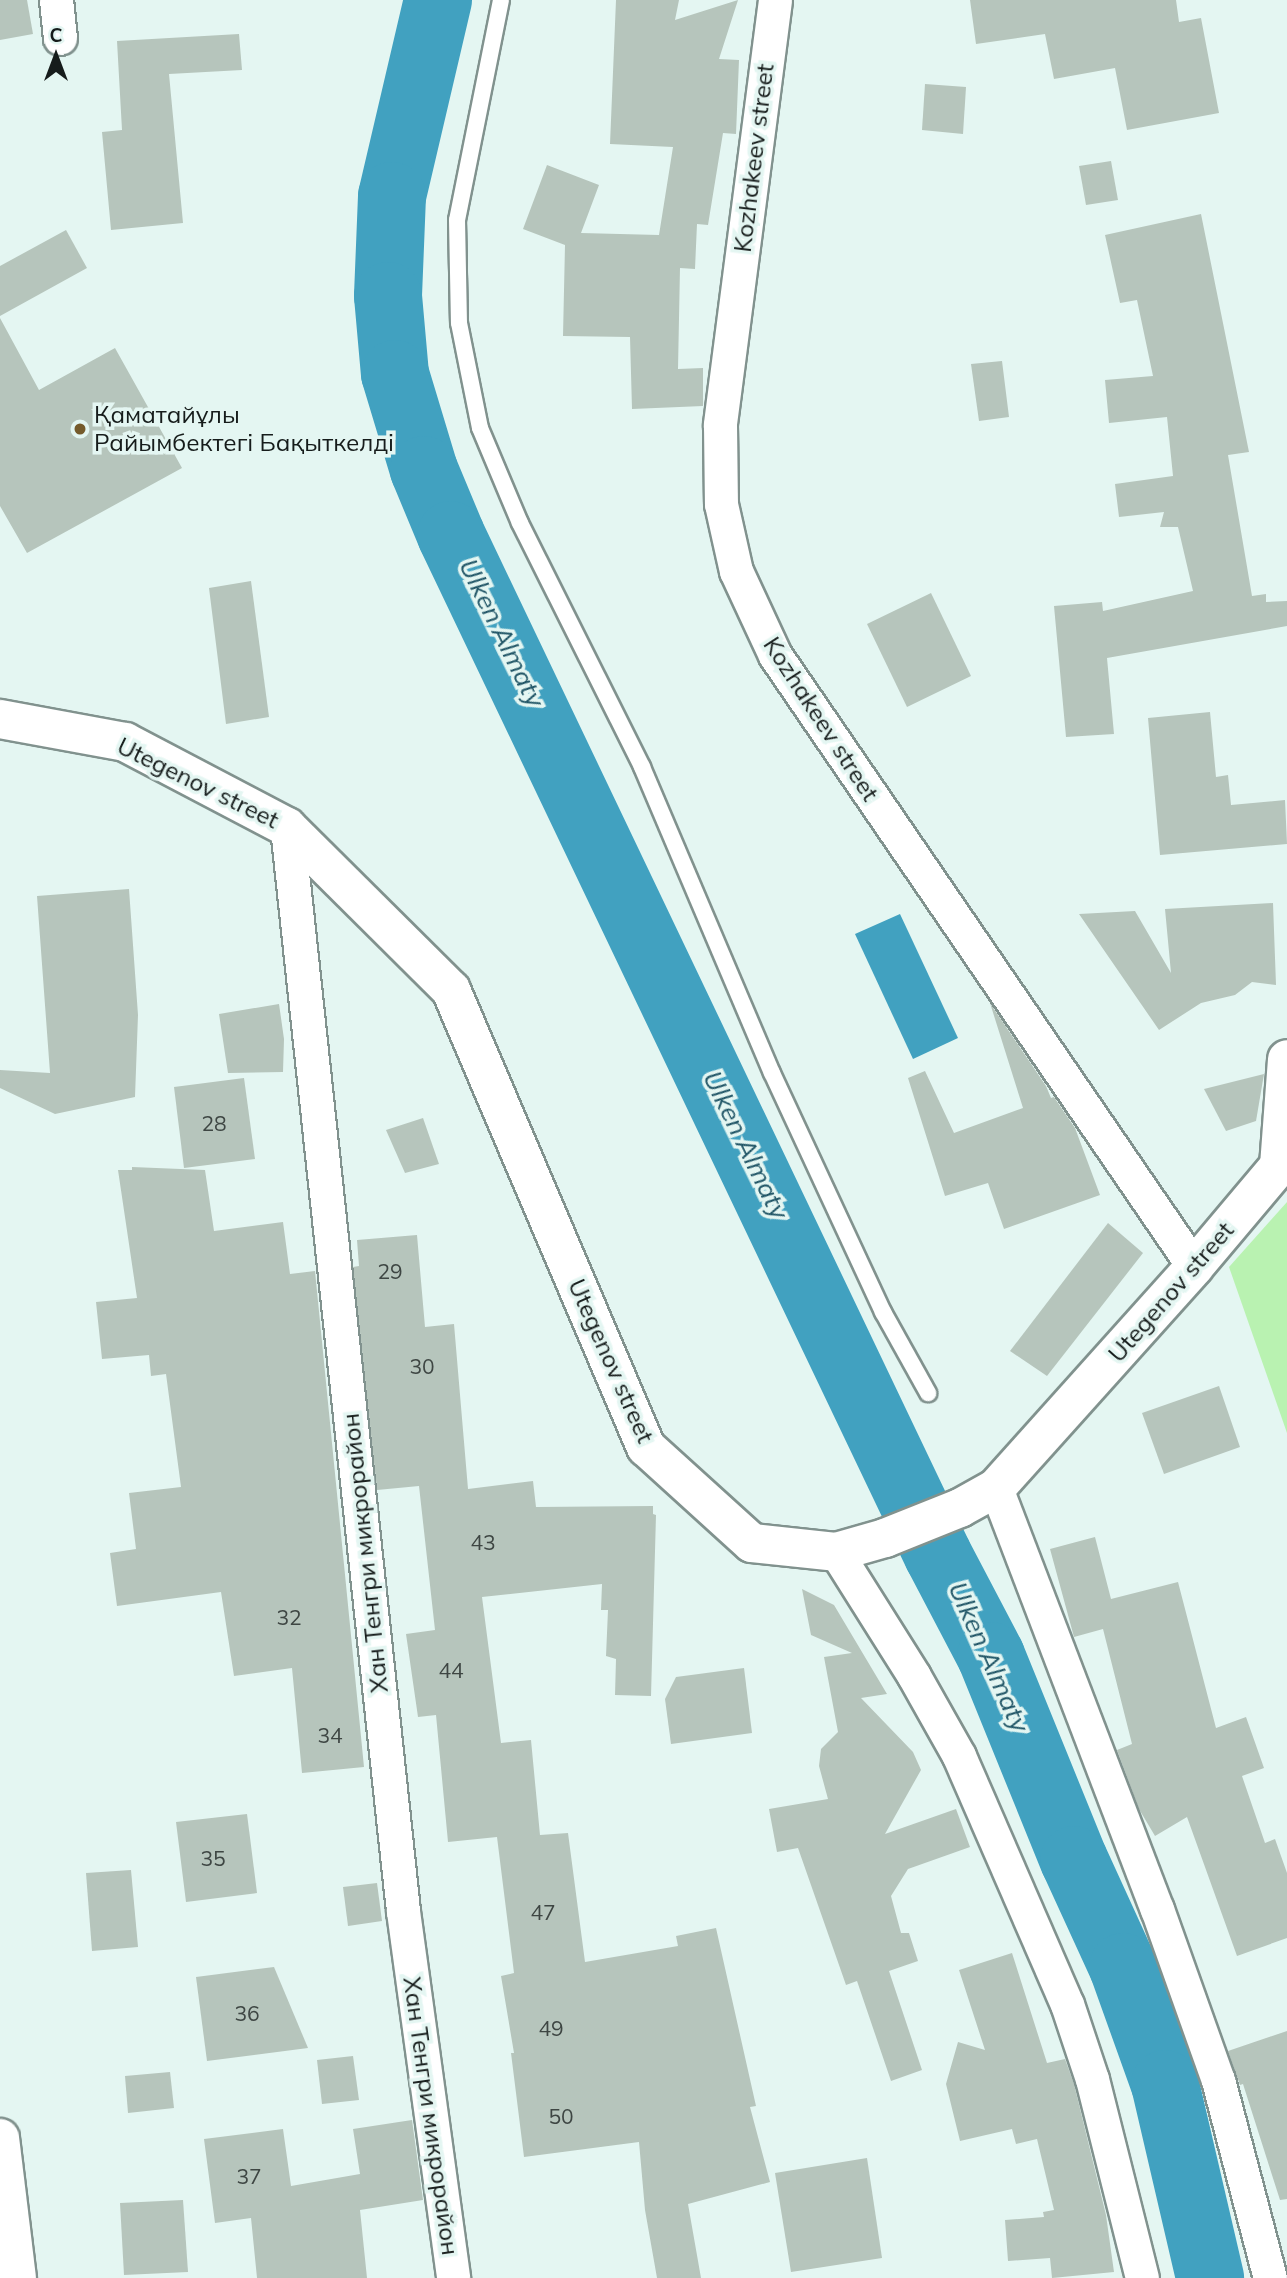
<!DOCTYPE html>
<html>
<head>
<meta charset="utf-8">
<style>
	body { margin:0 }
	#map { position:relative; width:1287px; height:2278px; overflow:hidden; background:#e4f6f2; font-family:Mulish,sans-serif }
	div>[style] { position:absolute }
	.green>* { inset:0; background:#b9f2b1 }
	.water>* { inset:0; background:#41a1c0 }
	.river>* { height:68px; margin:-34px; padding:0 34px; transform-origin:34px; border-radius:34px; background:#41a1c0 }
	.building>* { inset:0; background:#b6c5bc }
	.roads { filter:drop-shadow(2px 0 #81928e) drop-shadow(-2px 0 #81928e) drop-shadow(0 2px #81928e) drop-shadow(0 -2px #81928e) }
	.service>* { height:16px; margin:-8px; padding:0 8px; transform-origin:8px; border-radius:8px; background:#fff }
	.minor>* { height:33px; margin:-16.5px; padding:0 16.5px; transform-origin:16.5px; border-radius:16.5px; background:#fff }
	.tertiary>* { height:38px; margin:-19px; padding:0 19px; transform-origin:19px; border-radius:19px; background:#fff }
	.secondary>* { height:38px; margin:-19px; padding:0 19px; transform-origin:19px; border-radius:19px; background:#fff }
	.dots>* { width:19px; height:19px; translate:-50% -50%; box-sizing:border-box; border:4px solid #e4f6f2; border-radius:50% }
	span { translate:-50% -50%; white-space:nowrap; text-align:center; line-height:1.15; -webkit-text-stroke:7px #e4f6f2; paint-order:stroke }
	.number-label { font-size:21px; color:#3e4643 }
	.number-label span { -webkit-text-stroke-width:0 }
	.street-label { font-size:24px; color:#161c1b }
	.poi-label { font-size:24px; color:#161c1b }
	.left { translate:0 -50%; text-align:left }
	.water-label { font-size:26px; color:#205566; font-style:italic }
	.north { position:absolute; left:21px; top:21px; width:70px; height:70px; -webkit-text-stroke:5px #e4f6f2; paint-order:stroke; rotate:0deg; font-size:19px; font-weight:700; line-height:28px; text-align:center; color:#161c1b }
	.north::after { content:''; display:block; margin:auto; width:24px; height:32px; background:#161c1b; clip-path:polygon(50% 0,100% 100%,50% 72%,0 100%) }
</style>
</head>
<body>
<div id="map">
	<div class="green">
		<i style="clip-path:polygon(1287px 1202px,1287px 1433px,1229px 1267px)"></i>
	</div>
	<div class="water">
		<i style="clip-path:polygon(900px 914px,958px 1038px,913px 1059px,855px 934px)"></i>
	</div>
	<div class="river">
		<i style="left:438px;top:0;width:201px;rotate:103.2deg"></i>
		<i style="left:392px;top:196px;width:100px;rotate:92.3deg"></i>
		<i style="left:388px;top:296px;width:78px;rotate:84.9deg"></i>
		<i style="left:395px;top:374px;width:100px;rotate:73.2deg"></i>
		<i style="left:424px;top:470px;width:70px;rotate:67.4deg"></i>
		<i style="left:451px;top:535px;width:1130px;rotate:64.48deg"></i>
		<i style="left:938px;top:1555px;width:114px;rotate:62.3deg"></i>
		<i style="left:991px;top:1656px;width:220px;rotate:67.9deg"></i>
		<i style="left:1074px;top:1860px;width:118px;rotate:65.4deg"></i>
		<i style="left:1123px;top:1967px;width:124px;rotate:70.3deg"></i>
		<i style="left:1165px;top:2084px;width:199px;rotate:76.9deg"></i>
	</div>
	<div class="building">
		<i style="clip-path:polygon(0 0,27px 0,33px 34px,0 40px)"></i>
		<i style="clip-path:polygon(616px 0,679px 0,675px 20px,738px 0,719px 59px,739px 60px,736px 134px,723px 133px,708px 225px,697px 224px,695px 269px,680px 268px,678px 369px,703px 368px,703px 406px,632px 409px,630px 337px,563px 336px,565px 245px,523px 229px,547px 165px,599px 185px,581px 233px,659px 235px,673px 147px,610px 144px)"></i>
		<i style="clip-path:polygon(970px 0,1176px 0,1179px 22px,1201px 18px,1219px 113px,1127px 130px,1115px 68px,1054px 79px,1045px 34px,976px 44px)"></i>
		<i style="clip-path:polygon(239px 34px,242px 70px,169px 74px,183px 223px,111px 230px,102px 132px,122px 130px,117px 41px)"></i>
		<i style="clip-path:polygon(925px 84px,966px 87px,963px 134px,922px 130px)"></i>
		<i style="clip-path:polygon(1111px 161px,1118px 200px,1086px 205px,1079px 166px)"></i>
		<i style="clip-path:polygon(1201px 214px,1249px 452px,1228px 455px,1252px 596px,1266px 594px,1266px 602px,1287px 601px,1287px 626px,1107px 658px,1114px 734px,1066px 737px,1054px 606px,1102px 602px,1103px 611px,1193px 591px,1178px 527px,1160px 527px,1164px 512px,1119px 517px,1115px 484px,1173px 476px,1167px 417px,1109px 423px,1105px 380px,1153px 376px,1137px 300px,1120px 303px,1105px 235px)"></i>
		<i style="clip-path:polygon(66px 230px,87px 268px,0 316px,0 266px)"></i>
		<i style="clip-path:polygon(0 318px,39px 390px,115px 348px,182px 468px,27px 553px,0 506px)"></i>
		<i style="clip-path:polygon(1002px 361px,1009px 417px,979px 421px,971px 364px)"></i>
		<i style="clip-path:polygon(251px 581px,269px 717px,226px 724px,209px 588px)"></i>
		<i style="clip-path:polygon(931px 593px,971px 676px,907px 707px,867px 624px)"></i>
		<i style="clip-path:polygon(1210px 712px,1216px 777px,1228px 775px,1231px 805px,1285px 800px,1287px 844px,1160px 855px,1148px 718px)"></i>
		<i style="clip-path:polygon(129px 889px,138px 1015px,135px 1097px,55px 1114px,0 1088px,0 1070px,50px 1073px,37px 896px)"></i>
		<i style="clip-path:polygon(1273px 903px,1276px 985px,1252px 982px,1235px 995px,1201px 1003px,1159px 1030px,1079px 914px,1135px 911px,1171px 973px,1165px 909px)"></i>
		<i style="clip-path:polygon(990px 1003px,1046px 1086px,1051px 1098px,1054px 1097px,1075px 1128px,1100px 1195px,1004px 1229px,988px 1183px,945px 1196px,908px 1078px,925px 1071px,954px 1133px,1023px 1108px)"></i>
		<i style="clip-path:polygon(279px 1004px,284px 1039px,283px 1072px,228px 1073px,219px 1014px)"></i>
		<i style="clip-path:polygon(1264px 1074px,1256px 1121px,1226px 1131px,1204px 1089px)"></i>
		<i style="clip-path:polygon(244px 1078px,255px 1159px,184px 1168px,174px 1087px)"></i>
		<i style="clip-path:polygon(423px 1118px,439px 1164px,405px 1173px,386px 1130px)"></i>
		<i style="clip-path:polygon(132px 1167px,205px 1170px,214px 1231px,283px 1222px,290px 1274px,315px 1271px,364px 1767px,302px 1773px,292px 1668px,234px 1676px,221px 1592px,117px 1606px,110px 1553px,136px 1549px,129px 1493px,181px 1487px,166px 1374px,151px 1376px,149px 1355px,102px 1359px,96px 1302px,137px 1298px,118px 1170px,132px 1170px)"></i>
		<i style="clip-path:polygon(1108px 1223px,1143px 1253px,1047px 1376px,1010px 1351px)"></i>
		<i style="clip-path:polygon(417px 1235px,425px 1327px,454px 1324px,468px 1489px,533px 1481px,536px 1507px,653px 1506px,653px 1514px,656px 1515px,651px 1696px,615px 1695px,616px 1659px,606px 1656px,608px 1610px,601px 1610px,602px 1584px,482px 1597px,501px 1743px,531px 1740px,540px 1835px,568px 1833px,585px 1962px,678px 1946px,676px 1936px,716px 1928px,756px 2106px,750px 2107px,770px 2182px,688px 2204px,701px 2278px,657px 2278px,645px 2210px,639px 2142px,524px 2157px,511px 2053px,514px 2053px,501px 1976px,514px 1973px,497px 1837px,448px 1842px,436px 1715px,418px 1717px,406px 1634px,435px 1630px,419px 1486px,377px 1490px,353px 1267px,359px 1266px,357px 1240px)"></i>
		<i style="clip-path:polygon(1219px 1386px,1240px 1447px,1164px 1474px,1142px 1413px)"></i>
		<i style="clip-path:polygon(1095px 1537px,1111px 1599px,1178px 1582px,1216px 1728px,1246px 1717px,1264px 1768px,1242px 1776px,1265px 1843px,1275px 1839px,1287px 1873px,1287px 1938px,1237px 1956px,1187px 1817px,1155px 1836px,1139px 1809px,1117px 1750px,1132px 1744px,1103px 1629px,1074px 1637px,1050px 1549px)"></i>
		<i style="clip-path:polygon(802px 1589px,834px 1605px,887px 1694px,861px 1698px,913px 1752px,921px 1770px,885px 1834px,956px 1809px,970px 1847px,908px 1869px,891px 1896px,901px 1933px,909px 1933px,918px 1961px,889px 1971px,922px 2070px,891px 2081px,857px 1981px,846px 1985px,798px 1848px,777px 1852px,769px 1809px,828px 1799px,819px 1766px,821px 1749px,838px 1732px,824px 1657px,852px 1653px,811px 1635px)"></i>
		<i style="clip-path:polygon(744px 1668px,752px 1733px,671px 1744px,665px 1699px,676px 1677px)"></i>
		<i style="clip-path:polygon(247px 1814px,257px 1893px,186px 1902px,176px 1822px)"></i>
		<i style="clip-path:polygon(131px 1870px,138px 1947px,92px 1951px,86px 1873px)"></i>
		<i style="clip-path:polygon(377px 1883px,382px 1921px,348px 1926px,343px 1887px)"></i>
		<i style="clip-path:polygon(1012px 1953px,1047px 2063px,1065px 2059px,1074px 2084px,1106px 2215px,1114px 2272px,1052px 2278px,1050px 2258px,1008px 2261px,1005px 2220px,1044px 2217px,1043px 2212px,1054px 2210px,1037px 2139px,1016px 2144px,1012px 2129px,960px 2141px,946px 2084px,958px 2042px,985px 2050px,959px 1970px)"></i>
		<i style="clip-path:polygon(274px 1967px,308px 2048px,207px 2061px,196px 1977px)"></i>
		<i style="clip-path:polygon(1287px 2031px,1287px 2199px,1280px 2200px,1243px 2084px,1240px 2085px,1228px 2051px)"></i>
		<i style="clip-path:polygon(353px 2056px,359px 2100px,322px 2104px,317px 2060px)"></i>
		<i style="clip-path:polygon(170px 2072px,174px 2108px,128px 2113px,125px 2076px)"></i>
		<i style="clip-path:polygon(412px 2120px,423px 2200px,360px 2210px,367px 2278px,257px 2278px,251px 2218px,215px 2223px,204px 2139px,283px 2129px,291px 2186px,360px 2174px,353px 2129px)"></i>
		<i style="clip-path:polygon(867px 2158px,882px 2258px,791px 2272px,775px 2173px)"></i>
		<i style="clip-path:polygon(183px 2200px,188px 2272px,124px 2275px,120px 2203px)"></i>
	</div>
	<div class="roads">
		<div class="service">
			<i style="left:501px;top:0;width:224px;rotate:101.3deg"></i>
			<i style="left:457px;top:220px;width:103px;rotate:88.9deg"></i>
			<i style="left:459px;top:323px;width:107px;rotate:78.7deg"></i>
			<i style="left:480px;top:428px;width:103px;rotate:67.2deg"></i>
			<i style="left:520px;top:523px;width:273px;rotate:63.4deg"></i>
			<i style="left:642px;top:767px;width:332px;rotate:67deg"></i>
			<i style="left:772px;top:1073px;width:264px;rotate:65.1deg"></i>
			<i style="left:883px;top:1312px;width:93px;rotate:60.9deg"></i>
		</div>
		<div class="minor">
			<i style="left:56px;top:0;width:38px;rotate:84deg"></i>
			<i style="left:775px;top:0;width:429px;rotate:97.4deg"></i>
			<i style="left:720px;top:425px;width:79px;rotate:89.3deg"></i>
			<i style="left:721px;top:504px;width:69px;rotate:77.4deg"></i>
			<i style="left:736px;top:571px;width:93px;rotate:65.1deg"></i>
			<i style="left:775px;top:655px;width:742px;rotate:55.6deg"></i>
			<i style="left:287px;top:827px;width:1090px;rotate:83.89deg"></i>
			<i style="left:403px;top:1911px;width:370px;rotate:82.2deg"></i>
			<i style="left:996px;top:1488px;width:451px;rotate:69.1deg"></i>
			<i style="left:1157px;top:1909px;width:182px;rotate:70.4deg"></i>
			<i style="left:1218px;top:2080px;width:205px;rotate:75.3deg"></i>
			<i style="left:836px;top:1552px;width:146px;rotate:57.8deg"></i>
			<i style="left:914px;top:1676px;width:92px;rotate:60.6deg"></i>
			<i style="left:959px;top:1756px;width:270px;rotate:66.5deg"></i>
			<i style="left:1067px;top:2004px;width:79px;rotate:71.6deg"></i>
			<i style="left:1092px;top:2079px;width:205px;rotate:75.9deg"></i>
		</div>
		<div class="tertiary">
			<i style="left:0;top:719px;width:127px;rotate:10.4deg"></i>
			<i style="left:125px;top:742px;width:183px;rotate:27.7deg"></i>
			<i style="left:287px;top:827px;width:231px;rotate:44.8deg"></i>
			<i style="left:451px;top:990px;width:497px;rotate:66.9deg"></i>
			<i style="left:646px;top:1447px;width:143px;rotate:42.2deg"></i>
			<i style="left:752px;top:1543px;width:84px;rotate:6.1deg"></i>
			<i style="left:836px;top:1552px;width:51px;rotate:-15.9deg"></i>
			<i style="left:885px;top:1538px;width:81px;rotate:-21.8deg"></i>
			<i style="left:960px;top:1508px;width:41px;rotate:-29.1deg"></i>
			<i style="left:996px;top:1488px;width:297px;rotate:-48.1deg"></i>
			<i style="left:1194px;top:1267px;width:132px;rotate:-49.9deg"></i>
			<i style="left:1279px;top:1166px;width:107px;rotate:-85.7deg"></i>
		</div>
		<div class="secondary">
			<i style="left:0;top:2138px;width:141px;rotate:83.1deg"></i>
		</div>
	</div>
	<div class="dots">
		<i style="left:80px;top:429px;background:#755b2c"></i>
	</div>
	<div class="number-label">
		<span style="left:214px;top:1123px">28</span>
		<span style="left:390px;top:1271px">29</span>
		<span style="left:422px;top:1366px">30</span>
		<span style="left:483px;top:1542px">43</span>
		<span style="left:289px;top:1617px">32</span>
		<span style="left:451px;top:1670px">44</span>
		<span style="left:330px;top:1735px">34</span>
		<span style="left:213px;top:1858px">35</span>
		<span style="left:543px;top:1912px">47</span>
		<span style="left:247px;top:2013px">36</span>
		<span style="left:551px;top:2028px">49</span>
		<span style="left:561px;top:2116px">50</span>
		<span style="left:249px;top:2176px">37</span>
	</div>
	<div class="street-label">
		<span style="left:754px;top:158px;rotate:-83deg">Kozhakeev street</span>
		<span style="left:821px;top:719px;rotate:57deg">Kozhakeev street</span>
		<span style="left:198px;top:783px;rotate:26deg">Utegenov street</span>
		<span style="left:1171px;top:1292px;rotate:-49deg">Utegenov street</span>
		<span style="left:611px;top:1361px;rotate:66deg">Utegenov street</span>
		<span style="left:365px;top:1553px;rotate:-96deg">Хан Тенгри микрорайон</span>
		<span style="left:431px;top:2116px;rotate:82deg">Хан Тенгри микрорайон</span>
	</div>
	<div class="poi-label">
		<span class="left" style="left:94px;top:429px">Қаматайұлы<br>Райымбектегі Бақыткелді</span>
	</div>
	<div class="water-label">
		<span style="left:502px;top:633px;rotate:64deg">Ulken Almaty</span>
		<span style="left:746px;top:1145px;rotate:64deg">Ulken Almaty</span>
		<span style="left:989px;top:1657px;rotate:66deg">Ulken Almaty</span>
	</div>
	<div class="north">С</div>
</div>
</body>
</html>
